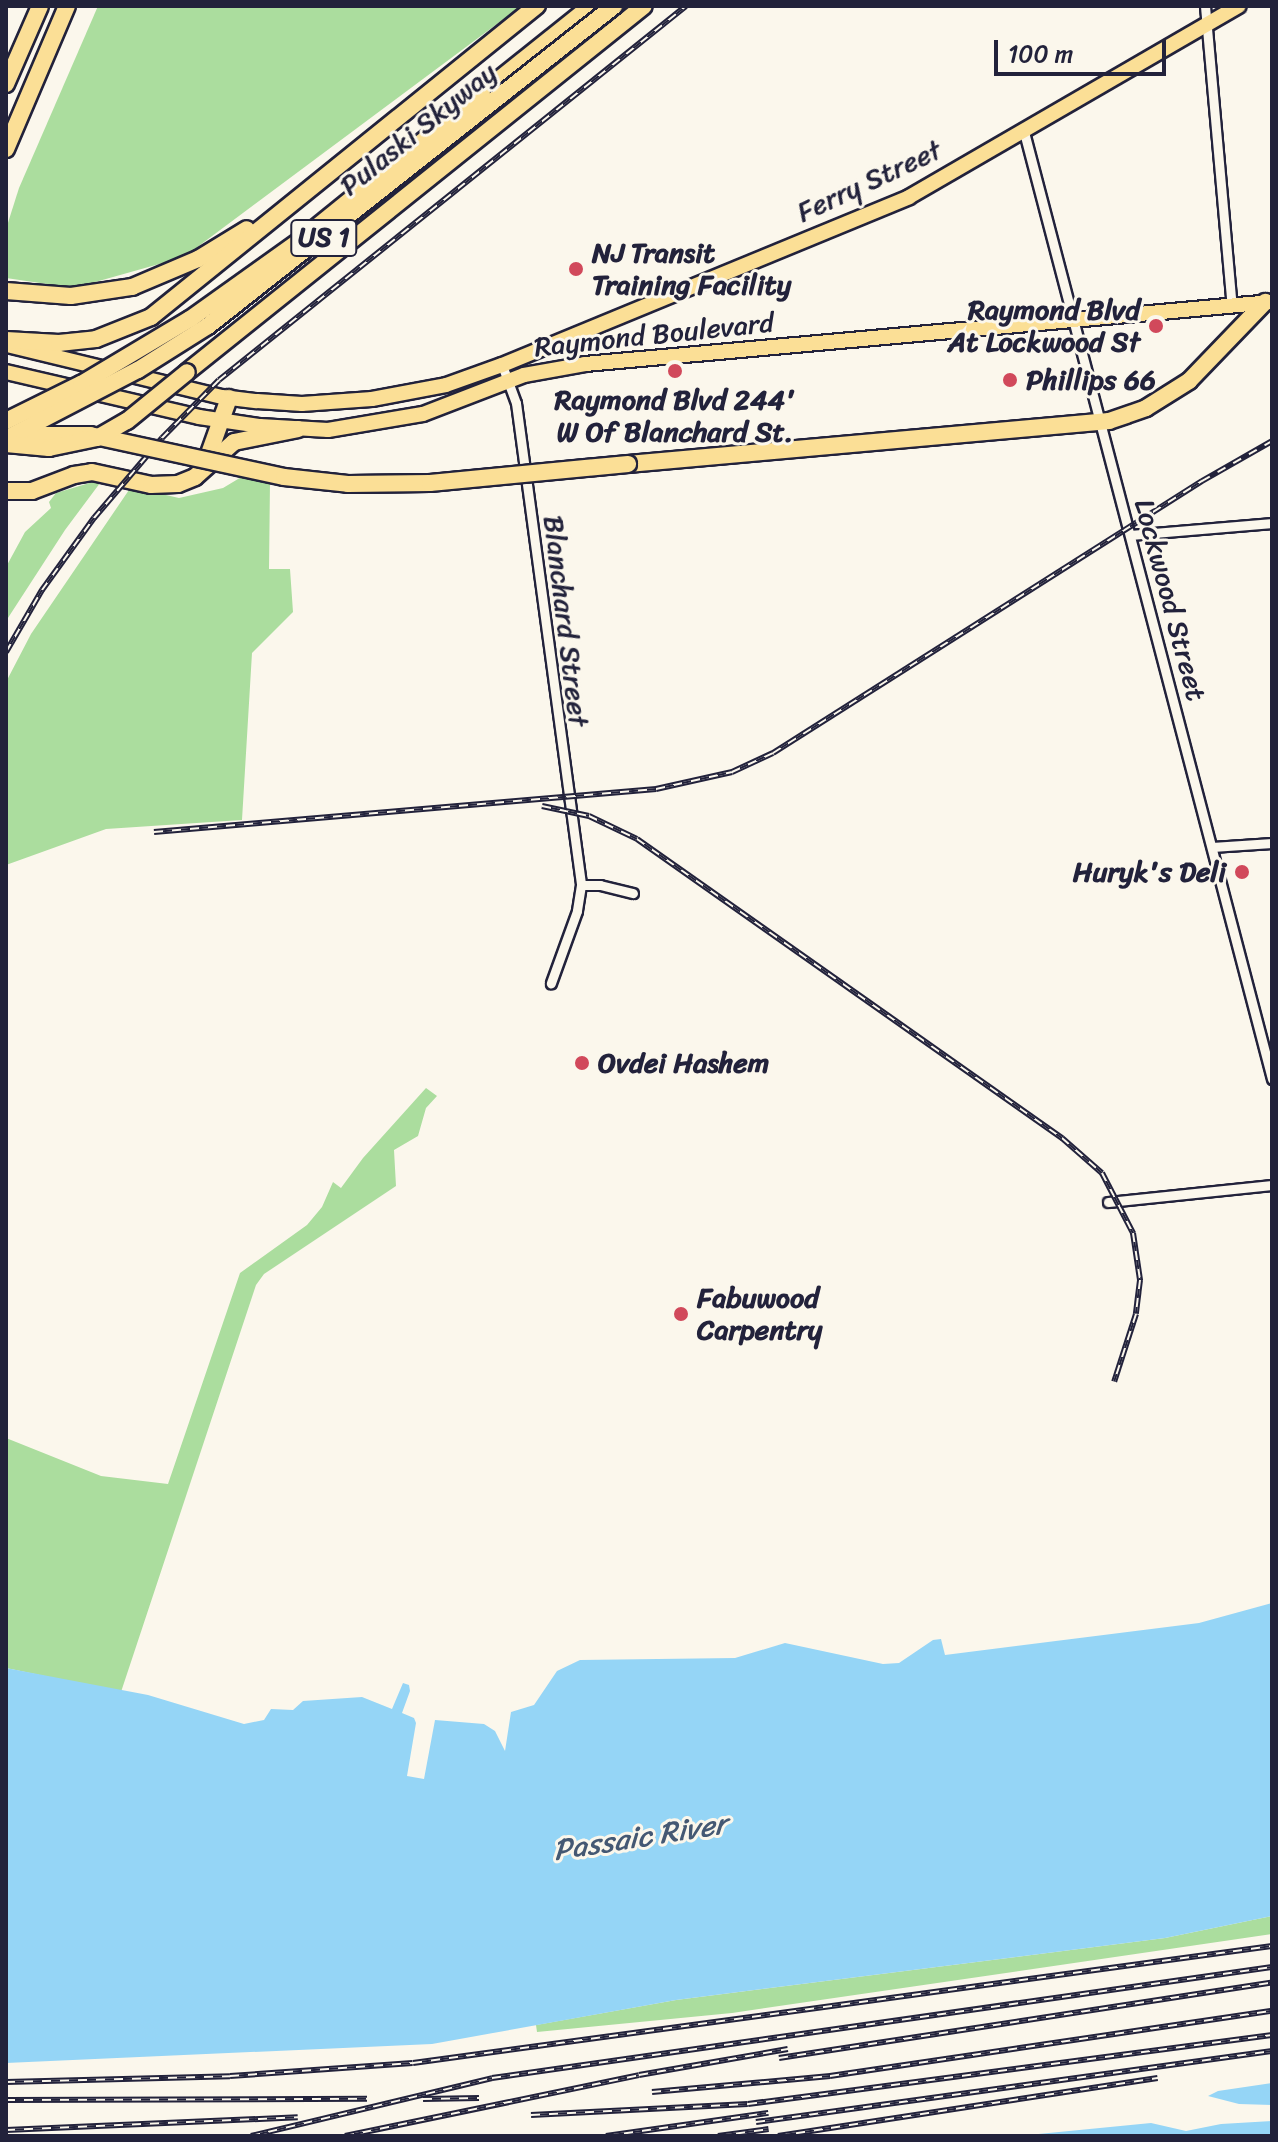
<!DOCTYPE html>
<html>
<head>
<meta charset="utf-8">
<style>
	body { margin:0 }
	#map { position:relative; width:1278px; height:2142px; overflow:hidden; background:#fbf7ec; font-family:Sriracha,sans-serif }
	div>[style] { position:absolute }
	.green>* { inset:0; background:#abdd9e }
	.water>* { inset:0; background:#95d5f6 }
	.roads { filter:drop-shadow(2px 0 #22223b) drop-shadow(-2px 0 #22223b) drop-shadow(0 2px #22223b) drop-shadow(0 -2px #22223b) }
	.street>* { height:9px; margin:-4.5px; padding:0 4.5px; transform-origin:4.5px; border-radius:4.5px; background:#fbf7ec }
	.primary>* { height:14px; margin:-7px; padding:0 7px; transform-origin:7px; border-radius:7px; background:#fbdf96 }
	.highway>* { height:16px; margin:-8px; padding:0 8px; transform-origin:8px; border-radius:8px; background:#fbdf96 }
	.rail>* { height:6px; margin-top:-3px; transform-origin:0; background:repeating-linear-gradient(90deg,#fbf7ec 0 9px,#22223b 0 18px); box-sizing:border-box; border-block:2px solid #22223b }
	.bridges { filter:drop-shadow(2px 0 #22223b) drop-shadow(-2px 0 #22223b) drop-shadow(0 2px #22223b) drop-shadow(0 -2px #22223b) }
	.highway-bridge>* { height:16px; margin:-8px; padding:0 8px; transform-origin:8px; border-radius:8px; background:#fbdf96 }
	.dots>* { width:22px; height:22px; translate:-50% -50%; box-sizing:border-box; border:4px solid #fbf7ec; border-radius:50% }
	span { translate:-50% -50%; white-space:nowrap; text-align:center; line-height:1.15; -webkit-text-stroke:6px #fbf7ec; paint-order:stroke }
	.shield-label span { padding:2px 6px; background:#fbf7ec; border:2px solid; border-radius:6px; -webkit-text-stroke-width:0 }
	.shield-label { font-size:26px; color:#22223b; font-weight:700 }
	.street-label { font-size:28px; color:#22223b }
	.poi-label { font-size:28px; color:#22223b; font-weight:700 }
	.left { translate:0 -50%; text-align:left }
	.right { translate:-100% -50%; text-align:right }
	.water-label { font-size:30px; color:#445873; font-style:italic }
	.frame { position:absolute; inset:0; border:8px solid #22223b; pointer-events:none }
	.scale { position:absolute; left:994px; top:40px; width:172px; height:36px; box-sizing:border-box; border:4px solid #22223b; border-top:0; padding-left:10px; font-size:24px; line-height:28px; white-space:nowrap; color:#22223b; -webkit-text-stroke:6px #fbf7ec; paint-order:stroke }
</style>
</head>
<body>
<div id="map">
	<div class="green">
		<i style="clip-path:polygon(98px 6px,521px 6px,184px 257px,74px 288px,6px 278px,6px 229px,19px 188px)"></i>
		<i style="clip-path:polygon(243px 476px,270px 482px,269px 569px,290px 569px,293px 612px,252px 653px,242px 820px,106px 829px,6px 865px,6px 682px,31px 634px,131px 487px,179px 498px,223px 488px)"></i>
		<i style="clip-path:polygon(103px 479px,65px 530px,6px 621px,6px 567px,25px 532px,51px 508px,49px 502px,56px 493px)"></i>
		<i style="clip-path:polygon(426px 1088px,437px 1096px,426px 1108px,418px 1136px,394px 1150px,396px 1186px,264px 1274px,256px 1285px,121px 1692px,6px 1668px,6px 1438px,101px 1476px,168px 1484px,240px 1273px,307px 1225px,322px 1207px,333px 1182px,341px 1188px,363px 1158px)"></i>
		<i style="clip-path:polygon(1272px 1916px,1272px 1934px,732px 2013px,537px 2032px,536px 2025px,676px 2000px,1165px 1938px)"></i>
	</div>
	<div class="water">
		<i style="clip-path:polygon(1272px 1603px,1272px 1916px,1165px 1938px,676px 2000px,432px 2044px,6px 2063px,6px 1668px,148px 1695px,244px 1724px,264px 1720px,271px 1709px,293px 1710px,303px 1701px,362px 1697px,392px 1709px,403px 1683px,409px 1685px,410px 1691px,402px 1713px,414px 1718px,416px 1723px,407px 1776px,424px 1779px,435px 1720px,484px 1724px,495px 1731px,505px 1751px,511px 1712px,534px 1705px,557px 1671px,580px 1660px,735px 1658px,785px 1643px,883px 1664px,899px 1663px,933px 1640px,941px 1639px,945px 1655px,1199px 1623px)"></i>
		<i style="clip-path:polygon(1272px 2083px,1272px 2105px,1239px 2104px,1208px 2096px,1218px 2091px)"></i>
		<i style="clip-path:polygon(1272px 2121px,1272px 2136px,1018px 2136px,1151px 2123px,1186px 2131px,1221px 2124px)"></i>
	</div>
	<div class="roads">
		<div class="street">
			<i style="left:1205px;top:6px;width:301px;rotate:84.9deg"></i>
			<i style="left:1024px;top:132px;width:979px;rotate:75.32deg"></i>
			<i style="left:502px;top:365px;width:40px;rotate:69.8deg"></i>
			<i style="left:516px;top:403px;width:486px;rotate:82.3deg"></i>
			<i style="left:581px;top:885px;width:26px;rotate:99deg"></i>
			<i style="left:577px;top:911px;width:77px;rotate:109.9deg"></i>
			<i style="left:1130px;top:535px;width:143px;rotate:-4.8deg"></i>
			<i style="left:1212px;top:847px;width:60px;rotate:-3.8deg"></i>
			<i style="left:581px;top:885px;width:19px"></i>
			<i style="left:600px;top:885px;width:34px;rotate:14deg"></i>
			<i style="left:1108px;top:1202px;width:165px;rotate:-5.9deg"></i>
		</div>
		<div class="primary">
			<i style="left:7px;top:345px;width:221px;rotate:13.6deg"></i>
			<i style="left:222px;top:397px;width:35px;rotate:7deg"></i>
			<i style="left:257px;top:401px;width:45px;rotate:3.8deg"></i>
			<i style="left:302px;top:404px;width:70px;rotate:-4.1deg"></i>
			<i style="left:372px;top:399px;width:75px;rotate:-10.7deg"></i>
			<i style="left:446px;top:385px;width:59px;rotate:-19.7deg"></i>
			<i style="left:502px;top:365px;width:440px;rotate:-22.4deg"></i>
			<i style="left:909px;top:197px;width:381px;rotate:-30.1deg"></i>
			<i style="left:6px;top:372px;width:198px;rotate:13.1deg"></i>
			<i style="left:199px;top:417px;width:62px;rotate:8.4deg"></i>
			<i style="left:260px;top:426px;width:68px;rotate:3.4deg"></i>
			<i style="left:328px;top:430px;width:96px;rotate:-9.6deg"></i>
			<i style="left:423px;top:414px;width:108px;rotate:-21.1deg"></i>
			<i style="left:524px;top:375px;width:62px;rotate:-10.2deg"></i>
			<i style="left:585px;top:364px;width:689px;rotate:-5.16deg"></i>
		</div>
		<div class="highway">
			<i style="left:6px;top:84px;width:85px;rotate:-66.4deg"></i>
			<i style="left:482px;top:93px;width:139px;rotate:-38.6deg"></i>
			<i style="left:6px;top:149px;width:155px;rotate:-66.9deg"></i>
			<i style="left:6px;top:291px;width:65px;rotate:4.4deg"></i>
			<i style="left:71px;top:296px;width:62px;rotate:-8.4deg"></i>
			<i style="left:132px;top:287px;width:72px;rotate:-23deg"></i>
			<i style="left:198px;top:259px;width:57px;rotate:-31.5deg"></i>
			<i style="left:6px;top:340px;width:53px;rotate:3.2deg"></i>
			<i style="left:59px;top:343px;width:37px;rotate:-6deg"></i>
			<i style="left:96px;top:339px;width:59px;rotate:-21.8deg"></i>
			<i style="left:151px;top:317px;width:496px;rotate:-38.9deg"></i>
			<i style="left:187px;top:372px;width:585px;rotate:-38.69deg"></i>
			<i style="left:206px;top:462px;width:68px;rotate:-70.2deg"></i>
			<i style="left:628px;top:464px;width:483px;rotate:-5.1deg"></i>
			<i style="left:1109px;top:421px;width:39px;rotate:-19deg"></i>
			<i style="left:1146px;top:408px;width:51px;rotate:-32.1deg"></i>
			<i style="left:1189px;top:381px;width:110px;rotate:-46.1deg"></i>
			<i style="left:6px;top:491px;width:26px"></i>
			<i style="left:32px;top:491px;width:45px;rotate:-20.9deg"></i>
			<i style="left:74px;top:475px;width:18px;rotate:-9deg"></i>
			<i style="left:92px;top:472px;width:60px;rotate:12.4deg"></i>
			<i style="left:151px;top:485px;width:27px;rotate:-2deg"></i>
			<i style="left:178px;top:484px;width:18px;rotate:-22deg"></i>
			<i style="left:195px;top:477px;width:52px;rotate:-41.9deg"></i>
			<i style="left:234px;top:442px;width:65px;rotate:-11.5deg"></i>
		</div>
	</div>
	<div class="rail">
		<i style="left:6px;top:652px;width:72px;rotate:-59.9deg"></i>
		<i style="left:42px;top:590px;width:89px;rotate:-54.2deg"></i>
		<i style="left:94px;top:518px;width:105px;rotate:-49.6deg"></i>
		<i style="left:162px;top:438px;width:81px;rotate:-45.5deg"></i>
		<i style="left:219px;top:380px;width:598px;rotate:-38.69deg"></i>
		<i style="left:542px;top:806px;width:48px;rotate:12deg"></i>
		<i style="left:589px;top:816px;width:53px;rotate:25.6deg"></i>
		<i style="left:637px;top:839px;width:520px;rotate:35.13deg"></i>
		<i style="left:1062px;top:1138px;width:53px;rotate:41.2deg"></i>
		<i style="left:1102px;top:1173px;width:68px;rotate:62.7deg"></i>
		<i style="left:1133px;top:1233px;width:48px;rotate:81.5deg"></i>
		<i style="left:1140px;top:1280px;width:34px;rotate:97deg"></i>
		<i style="left:1136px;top:1314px;width:71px;rotate:107.9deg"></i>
		<i style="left:154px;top:832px;width:504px;rotate:-4.9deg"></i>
		<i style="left:656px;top:789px;width:78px;rotate:-12.6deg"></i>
		<i style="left:732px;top:772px;width:45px;rotate:-24.9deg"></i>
		<i style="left:773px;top:753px;width:508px;rotate:-32.38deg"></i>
		<i style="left:1202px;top:481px;width:81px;rotate:-29.7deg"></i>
		<i style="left:779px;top:2058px;width:499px;rotate:-8.7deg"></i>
		<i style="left:6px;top:2082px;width:224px;rotate:-1.5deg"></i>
		<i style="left:230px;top:2076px;width:183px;rotate:-4.1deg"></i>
		<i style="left:413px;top:2063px;width:867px;rotate:-7.76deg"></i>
		<i style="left:652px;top:2092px;width:179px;rotate:-5.1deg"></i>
		<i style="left:830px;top:2076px;width:447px;rotate:-8.4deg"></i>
		<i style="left:423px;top:2099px;width:56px;rotate:-1deg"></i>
		<i style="left:6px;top:2100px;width:361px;rotate:-0.2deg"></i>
		<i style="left:531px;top:2115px;width:217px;rotate:-2.9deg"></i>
		<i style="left:748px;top:2104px;width:529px;rotate:-7.5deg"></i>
		<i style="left:756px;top:2122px;width:521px;rotate:-7.83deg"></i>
		<i style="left:6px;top:2130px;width:292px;rotate:-2.5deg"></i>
		<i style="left:251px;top:2136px;width:248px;rotate:-13.5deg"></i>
		<i style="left:492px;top:2078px;width:788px;rotate:-8.1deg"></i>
		<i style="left:345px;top:2136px;width:300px;rotate:-11.7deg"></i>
		<i style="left:639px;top:2075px;width:151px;rotate:-9.9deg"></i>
		<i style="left:606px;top:2136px;width:164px;rotate:-8.1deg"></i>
		<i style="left:718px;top:2136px;width:51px;rotate:-7.8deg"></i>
		<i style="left:778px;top:2136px;width:384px;rotate:-8.7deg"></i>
	</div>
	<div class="bridges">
		<div class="highway-bridge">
			<i style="left:6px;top:421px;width:84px;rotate:-26.3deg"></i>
			<i style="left:81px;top:384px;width:127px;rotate:-30.8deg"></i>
			<i style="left:190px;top:319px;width:138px;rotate:-35.5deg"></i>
			<i style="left:302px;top:239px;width:232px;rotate:-39deg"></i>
			<i style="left:24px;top:435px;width:66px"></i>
			<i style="left:90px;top:435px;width:198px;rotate:12.2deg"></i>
			<i style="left:284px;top:477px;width:64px;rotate:6.2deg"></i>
			<i style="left:348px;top:484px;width:82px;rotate:-0.7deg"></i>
			<i style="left:430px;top:483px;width:199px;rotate:-5.5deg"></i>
			<i style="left:11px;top:436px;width:143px;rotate:-27.5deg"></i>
			<i style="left:138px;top:370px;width:83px;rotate:-32.2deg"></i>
			<i style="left:208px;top:326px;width:517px;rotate:-38.24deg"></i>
			<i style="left:6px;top:444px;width:43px;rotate:5.3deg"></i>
			<i style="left:49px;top:448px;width:49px;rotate:-11.8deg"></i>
			<i style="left:97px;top:438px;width:34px;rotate:-30deg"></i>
			<i style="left:127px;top:421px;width:77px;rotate:-39.2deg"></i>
		</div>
	</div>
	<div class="dots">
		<i style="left:576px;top:269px;background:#d1495b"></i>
		<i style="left:1156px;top:326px;background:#d1495b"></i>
		<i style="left:675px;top:371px;background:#d1495b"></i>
		<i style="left:1010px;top:380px;background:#d1495b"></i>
		<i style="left:1242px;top:872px;background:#d1495b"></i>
		<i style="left:582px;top:1063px;background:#d1495b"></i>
		<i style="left:681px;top:1314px;background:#d1495b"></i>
	</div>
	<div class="shield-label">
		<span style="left:324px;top:238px">US 1</span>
	</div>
	<div class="street-label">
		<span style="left:418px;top:129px;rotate:-39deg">Pulaski Skyway</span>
		<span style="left:869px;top:181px;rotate:-25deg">Ferry Street</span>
		<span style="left:654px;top:335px;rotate:-6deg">Raymond Boulevard</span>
		<span style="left:1170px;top:600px;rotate:75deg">Lockwood Street</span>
		<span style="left:566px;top:621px;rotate:83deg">Blanchard Street</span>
	</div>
	<div class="poi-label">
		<span class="left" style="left:592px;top:269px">NJ Transit<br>Training Facility</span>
		<span class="right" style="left:1140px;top:326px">Raymond Blvd<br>At Lockwood St</span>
		<span class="left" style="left:1026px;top:380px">Phillips 66</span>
		<span style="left:675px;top:416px">Raymond Blvd 244'<br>W Of Blanchard St.</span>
		<span class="right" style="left:1226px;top:872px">Huryk's Deli</span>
		<span class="left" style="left:598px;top:1063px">Ovdei Hashem</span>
		<span class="left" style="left:697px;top:1314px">Fabuwood<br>Carpentry</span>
	</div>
	<div class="water-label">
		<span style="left:640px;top:1837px;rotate:-9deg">Passaic River</span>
	</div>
	<div class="frame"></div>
	<div class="scale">100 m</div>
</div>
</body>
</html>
